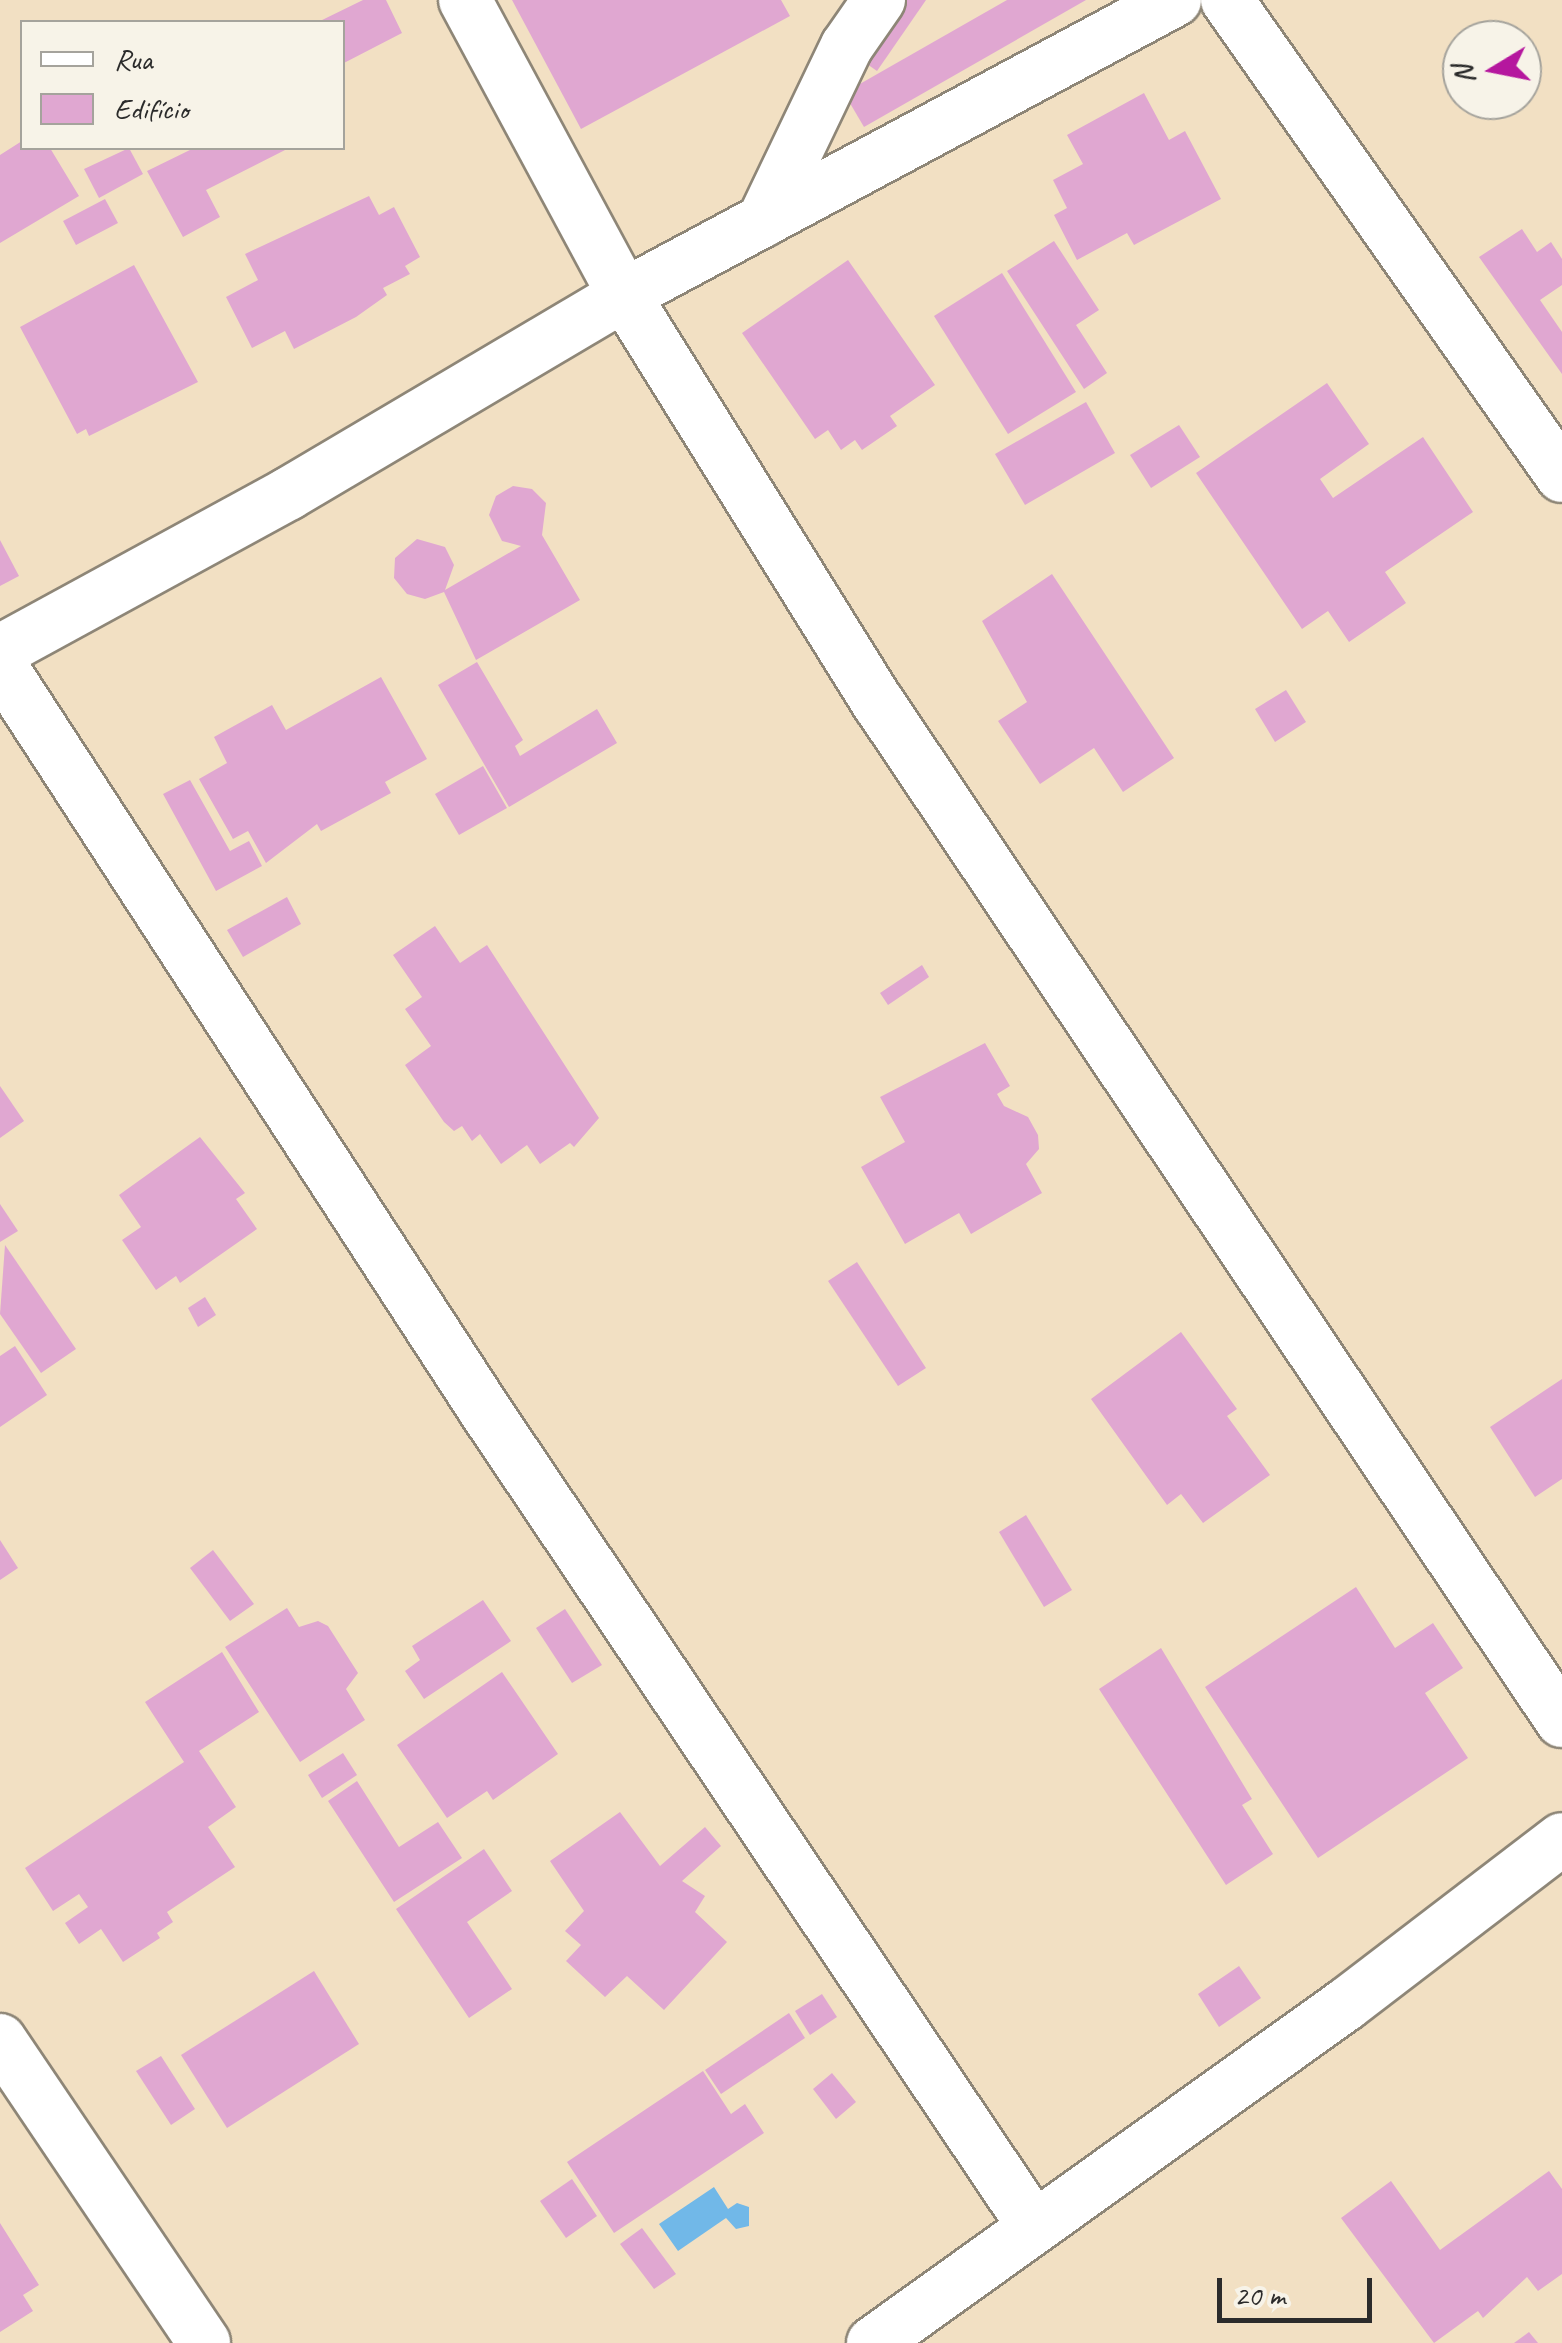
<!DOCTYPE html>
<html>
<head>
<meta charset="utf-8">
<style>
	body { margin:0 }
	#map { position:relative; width:1562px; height:2343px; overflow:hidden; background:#f2e0c3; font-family:Caveat,sans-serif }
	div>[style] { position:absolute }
	.water>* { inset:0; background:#71b8e8 }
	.building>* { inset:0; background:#e0a7d1 }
	.roads { filter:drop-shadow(2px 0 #8e8677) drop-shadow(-2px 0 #8e8677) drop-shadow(0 2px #8e8677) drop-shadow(0 -2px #8e8677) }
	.minor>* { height:52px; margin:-26px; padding:0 26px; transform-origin:26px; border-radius:26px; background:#fff }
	span { translate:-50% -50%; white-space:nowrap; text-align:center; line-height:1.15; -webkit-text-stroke:10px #f7f3e8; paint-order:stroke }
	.legend { position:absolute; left:20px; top:20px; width:325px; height:130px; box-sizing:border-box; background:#f7f3e8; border:2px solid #a5a39c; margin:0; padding:12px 18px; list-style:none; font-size:30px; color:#2b2b2b }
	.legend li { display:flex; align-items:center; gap:20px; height:50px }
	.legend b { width:50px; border:2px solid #a5a39c }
	.north { position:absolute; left:1442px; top:20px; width:100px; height:100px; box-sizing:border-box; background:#f7f3e8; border:2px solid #a5a39c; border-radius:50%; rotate:260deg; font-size:28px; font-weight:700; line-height:40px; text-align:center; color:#2b2b2b }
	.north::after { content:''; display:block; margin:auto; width:35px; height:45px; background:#b5179e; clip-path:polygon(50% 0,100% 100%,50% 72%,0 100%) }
	.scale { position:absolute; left:1217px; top:2278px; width:155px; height:45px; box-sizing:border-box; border:5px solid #2b2b2b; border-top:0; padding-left:12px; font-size:30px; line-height:35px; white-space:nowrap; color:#2b2b2b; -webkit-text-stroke:8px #f7f3e8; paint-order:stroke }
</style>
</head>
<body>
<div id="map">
	<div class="water">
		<i style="clip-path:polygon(714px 2187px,728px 2209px,737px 2203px,749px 2207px,749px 2226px,736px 2229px,726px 2218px,678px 2251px,659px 2224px)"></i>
	</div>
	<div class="building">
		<i style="clip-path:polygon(363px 0,386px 0,402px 33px,342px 64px,342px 22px,318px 22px)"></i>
		<i style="clip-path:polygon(512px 0,781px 0,790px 16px,581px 129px)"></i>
		<i style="clip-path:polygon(891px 0,926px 0,877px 71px,854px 55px)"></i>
		<i style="clip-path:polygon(1007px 0,1086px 0,864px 127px,844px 93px)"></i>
		<i style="clip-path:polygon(1144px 93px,1169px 140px,1185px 131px,1221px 199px,1134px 245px,1127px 233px,1077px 260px,1054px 215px,1067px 208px,1053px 180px,1083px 164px,1067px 135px)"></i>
		<i style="clip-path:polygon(22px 141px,22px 148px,50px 148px,79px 196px,0 243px,0 155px)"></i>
		<i style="clip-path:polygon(129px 148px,143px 174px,99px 198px,84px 169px)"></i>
		<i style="clip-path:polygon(289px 148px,206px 190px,220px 217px,183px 237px,147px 171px,194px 148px)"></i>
		<i style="clip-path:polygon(369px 196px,379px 215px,394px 207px,420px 257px,405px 266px,410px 274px,383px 288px,387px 295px,356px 317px,294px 349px,285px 331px,252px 348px,226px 297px,258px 280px,245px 254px)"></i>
		<i style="clip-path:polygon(105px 199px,118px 223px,76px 245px,63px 221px)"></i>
		<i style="clip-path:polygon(1522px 229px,1537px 252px,1551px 242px,1562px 259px,1562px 285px,1540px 300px,1562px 332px,1562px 374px,1479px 257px)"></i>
		<i style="clip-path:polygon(1054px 241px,1099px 310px,1076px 325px,1107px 373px,1084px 389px,1007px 271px)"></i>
		<i style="clip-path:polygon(848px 260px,935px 385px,890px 416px,897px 426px,862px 450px,855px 440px,841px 450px,828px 430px,815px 439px,742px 333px)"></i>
		<i style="clip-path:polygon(134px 265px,198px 382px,89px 436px,86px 429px,77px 434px,20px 327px)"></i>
		<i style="clip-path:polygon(1002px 273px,1076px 392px,1008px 434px,934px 316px)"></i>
		<i style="clip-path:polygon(1327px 383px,1369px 444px,1320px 479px,1333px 498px,1423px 437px,1473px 512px,1385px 572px,1406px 603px,1349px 642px,1328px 611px,1302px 629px,1196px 473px)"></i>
		<i style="clip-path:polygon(1086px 402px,1115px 453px,1025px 505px,995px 454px)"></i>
		<i style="clip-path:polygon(1179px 425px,1200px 457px,1151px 488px,1130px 455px)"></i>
		<i style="clip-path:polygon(513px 486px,532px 489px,546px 503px,542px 535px,580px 600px,476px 660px,444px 592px,425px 599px,407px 594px,394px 578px,395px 558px,417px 539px,445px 547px,454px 565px,445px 590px,521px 546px,502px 541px,489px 515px,496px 496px)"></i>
		<i style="clip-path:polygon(0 540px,19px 576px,0 586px)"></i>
		<i style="clip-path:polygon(1052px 574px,1174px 758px,1123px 792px,1094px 748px,1040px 784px,998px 721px,1027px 702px,982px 621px)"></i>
		<i style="clip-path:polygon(477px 662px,523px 740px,515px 746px,520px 756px,597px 709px,617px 743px,509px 807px,438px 685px)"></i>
		<i style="clip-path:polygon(381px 677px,427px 759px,385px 782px,391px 793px,321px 831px,317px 824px,266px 863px,248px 831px,233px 839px,199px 779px,227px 763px,214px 737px,272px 705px,286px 730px)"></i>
		<i style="clip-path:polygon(1286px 690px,1306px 722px,1275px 742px,1255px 709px)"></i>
		<i style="clip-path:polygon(483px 766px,507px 808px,459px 835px,435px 794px)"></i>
		<i style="clip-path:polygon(190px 780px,230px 851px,249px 841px,262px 866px,216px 891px,163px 794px)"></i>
		<i style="clip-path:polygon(287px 897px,301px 924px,243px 957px,227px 930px)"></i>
		<i style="clip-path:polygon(435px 926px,460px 963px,487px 945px,599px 1118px,574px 1147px,570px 1143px,540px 1164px,527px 1145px,501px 1164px,480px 1134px,472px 1141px,462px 1126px,454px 1131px,444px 1122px,405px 1065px,431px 1046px,405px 1009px,422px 997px,393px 955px)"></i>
		<i style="clip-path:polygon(922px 965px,929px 977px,888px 1005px,880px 993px)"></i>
		<i style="clip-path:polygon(985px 1043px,1010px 1086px,997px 1094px,1004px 1106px,1028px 1117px,1038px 1135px,1039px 1149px,1026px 1164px,1042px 1193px,971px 1234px,959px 1213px,905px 1244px,861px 1167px,905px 1142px,880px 1097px)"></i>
		<i style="clip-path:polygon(0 1086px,24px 1121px,0 1138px)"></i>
		<i style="clip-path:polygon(200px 1137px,245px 1193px,236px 1199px,257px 1229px,180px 1283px,176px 1276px,156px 1290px,122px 1240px,141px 1227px,119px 1195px)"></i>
		<i style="clip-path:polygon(0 1204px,18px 1231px,0 1242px)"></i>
		<i style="clip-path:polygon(5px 1245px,76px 1349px,41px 1373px,0 1314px)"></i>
		<i style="clip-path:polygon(857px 1262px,926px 1368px,898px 1386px,828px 1281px)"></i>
		<i style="clip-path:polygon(205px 1297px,216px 1315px,198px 1327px,188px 1308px)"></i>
		<i style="clip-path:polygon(1181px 1332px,1237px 1409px,1227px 1416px,1270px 1475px,1203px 1523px,1181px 1494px,1167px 1505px,1091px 1399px)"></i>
		<i style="clip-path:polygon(15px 1346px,47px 1395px,0 1427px,0 1356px)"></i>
		<i style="clip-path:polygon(1562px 1379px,1562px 1479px,1535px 1497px,1490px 1427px)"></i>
		<i style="clip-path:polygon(1026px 1515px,1072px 1590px,1044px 1607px,999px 1532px)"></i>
		<i style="clip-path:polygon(0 1540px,18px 1568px,0 1580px)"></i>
		<i style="clip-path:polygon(213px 1550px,254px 1604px,230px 1621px,190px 1568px)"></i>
		<i style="clip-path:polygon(1356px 1587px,1395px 1648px,1433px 1623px,1463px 1668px,1425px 1693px,1468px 1758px,1318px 1858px,1205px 1687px)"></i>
		<i style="clip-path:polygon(483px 1600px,511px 1641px,424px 1699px,405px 1671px,420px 1660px,412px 1646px)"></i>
		<i style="clip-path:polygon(287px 1608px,299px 1627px,318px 1621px,328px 1626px,358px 1673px,346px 1689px,365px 1720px,300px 1762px,225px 1647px)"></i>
		<i style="clip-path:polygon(565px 1609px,602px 1665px,572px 1683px,536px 1628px)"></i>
		<i style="clip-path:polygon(1161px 1648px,1252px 1799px,1242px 1805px,1273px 1854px,1226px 1885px,1099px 1689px)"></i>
		<i style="clip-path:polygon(222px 1652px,259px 1712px,199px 1751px,236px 1807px,208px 1827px,235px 1867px,167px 1912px,173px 1922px,157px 1933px,160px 1938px,123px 1962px,101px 1929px,79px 1944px,65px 1923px,88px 1907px,79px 1894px,53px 1911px,25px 1868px,184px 1762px,145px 1702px)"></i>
		<i style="clip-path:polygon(502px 1672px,558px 1754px,493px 1800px,487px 1791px,447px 1818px,397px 1745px)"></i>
		<i style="clip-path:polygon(343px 1753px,357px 1775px,322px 1798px,308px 1775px)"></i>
		<i style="clip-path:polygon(357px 1781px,399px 1847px,438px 1822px,462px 1858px,394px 1902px,328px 1801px)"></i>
		<i style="clip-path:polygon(620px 1812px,660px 1866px,705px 1827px,721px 1846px,682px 1881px,705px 1896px,695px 1912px,727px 1942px,664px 2010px,627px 1976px,605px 1997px,566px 1961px,581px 1945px,565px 1931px,584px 1911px,550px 1861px)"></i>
		<i style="clip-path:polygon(484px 1849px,512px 1891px,467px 1922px,512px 1989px,469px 2018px,396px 1909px)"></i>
		<i style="clip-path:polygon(1239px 1966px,1261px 1998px,1219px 2027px,1198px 1994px)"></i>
		<i style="clip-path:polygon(314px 1971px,359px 2044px,227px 2128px,181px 2055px)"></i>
		<i style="clip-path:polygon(822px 1994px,837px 2017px,810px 2035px,795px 2011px)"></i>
		<i style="clip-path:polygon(789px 2013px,805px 2038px,721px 2094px,705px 2070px)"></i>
		<i style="clip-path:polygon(161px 2056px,195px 2109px,171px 2125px,136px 2071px)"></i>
		<i style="clip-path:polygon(703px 2071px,731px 2114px,745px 2104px,764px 2133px,614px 2233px,567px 2162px)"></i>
		<i style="clip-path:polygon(832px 2073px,856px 2102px,836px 2119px,813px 2089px)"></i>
		<i style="clip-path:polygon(1549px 2171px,1562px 2189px,1562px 2274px,1538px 2291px,1527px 2277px,1483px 2318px,1478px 2311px,1434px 2343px,1341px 2218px,1391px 2181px,1440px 2250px)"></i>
		<i style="clip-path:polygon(572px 2179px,597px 2216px,566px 2238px,540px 2201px)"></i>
		<i style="clip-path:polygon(0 2223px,39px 2285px,23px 2295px,33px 2311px,0 2332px)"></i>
		<i style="clip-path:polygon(642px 2228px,676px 2274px,654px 2289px,620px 2244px)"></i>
		<i style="clip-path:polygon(1529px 2332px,1538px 2343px,1514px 2343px)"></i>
	</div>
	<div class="roads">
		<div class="minor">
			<i style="left:465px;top:0;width:335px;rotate:61.7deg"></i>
			<i style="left:624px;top:295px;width:482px;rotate:58.1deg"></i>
			<i style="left:879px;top:704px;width:1225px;rotate:56.12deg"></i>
			<i style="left:1227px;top:0;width:582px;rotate:54.86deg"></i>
			<i style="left:763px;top:221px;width:194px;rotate:-64.4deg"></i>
			<i style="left:847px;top:46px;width:56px;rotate:-55.2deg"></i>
			<i style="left:0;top:651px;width:328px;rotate:-28.6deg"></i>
			<i style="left:288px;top:494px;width:391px;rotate:-30.6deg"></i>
			<i style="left:624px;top:295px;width:625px;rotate:-28.16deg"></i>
			<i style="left:0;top:665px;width:888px;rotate:56.95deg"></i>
			<i style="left:484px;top:1409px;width:983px;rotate:56.07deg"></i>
			<i style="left:0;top:2040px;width:365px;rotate:56deg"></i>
			<i style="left:873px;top:2343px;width:581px;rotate:-35.61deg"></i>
			<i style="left:1345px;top:2005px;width:273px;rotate:-37.4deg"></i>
		</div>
	</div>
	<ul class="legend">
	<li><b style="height:12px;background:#fff"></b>Rua</li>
	<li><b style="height:28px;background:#e0a7d1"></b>Edifício</li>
	</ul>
	<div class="north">N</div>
	<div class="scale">20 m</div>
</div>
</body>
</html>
